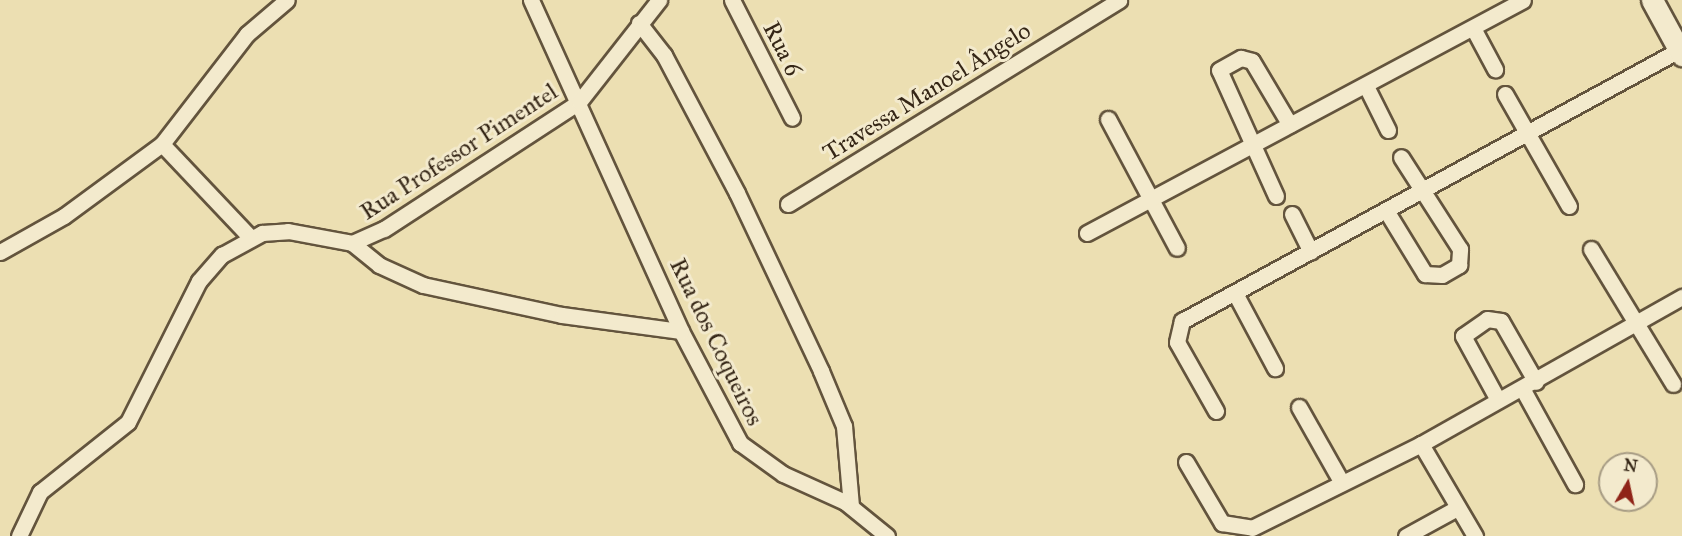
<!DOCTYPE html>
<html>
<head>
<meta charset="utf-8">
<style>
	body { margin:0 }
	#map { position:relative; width:1682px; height:536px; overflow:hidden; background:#ecdfb2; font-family:"IM FELL Great Primer",serif }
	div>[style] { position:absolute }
	.roads { filter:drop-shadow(2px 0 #63543d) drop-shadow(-2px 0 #63543d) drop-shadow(0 2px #63543d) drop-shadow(0 -2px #63543d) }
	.street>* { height:15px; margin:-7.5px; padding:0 7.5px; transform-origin:7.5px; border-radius:7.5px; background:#f3eacd }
	.secondary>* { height:21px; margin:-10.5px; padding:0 10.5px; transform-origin:10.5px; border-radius:10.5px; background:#f3eacd }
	span { translate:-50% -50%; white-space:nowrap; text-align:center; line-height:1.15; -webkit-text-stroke:6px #f3eacd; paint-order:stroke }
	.street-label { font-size:24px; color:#352616 }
	.north { position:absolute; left:1598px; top:452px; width:60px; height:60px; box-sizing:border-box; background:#f3eacd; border:2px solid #a79c84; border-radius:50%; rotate:9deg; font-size:16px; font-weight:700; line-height:24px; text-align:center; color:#352616 }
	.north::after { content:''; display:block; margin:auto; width:21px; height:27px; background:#8f2418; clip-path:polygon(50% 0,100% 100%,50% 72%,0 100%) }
</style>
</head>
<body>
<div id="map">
	<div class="roads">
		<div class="street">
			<i style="left:531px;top:0;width:363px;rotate:65.6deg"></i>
			<i style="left:681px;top:331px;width:127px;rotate:62.2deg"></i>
			<i style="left:740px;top:443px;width:53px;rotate:35.8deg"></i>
			<i style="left:783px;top:474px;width:68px;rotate:24.3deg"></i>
			<i style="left:845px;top:502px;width:54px;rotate:39deg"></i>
			<i style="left:732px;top:0;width:132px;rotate:63deg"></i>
			<i style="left:639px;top:23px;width:41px;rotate:52deg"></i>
			<i style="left:664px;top:55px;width:156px;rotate:62.1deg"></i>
			<i style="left:737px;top:193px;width:197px;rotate:64.7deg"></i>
			<i style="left:821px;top:371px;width:60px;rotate:67.3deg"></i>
			<i style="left:844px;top:426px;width:80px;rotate:85deg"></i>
			<i style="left:1473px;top:28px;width:47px;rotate:61.8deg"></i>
			<i style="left:1367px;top:88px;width:47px;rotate:63.4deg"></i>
			<i style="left:1505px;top:94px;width:129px;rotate:60.3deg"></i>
			<i style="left:1108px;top:119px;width:146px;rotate:61.9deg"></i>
			<i style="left:162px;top:144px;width:129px;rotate:46.6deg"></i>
			<i style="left:1276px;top:196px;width:138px;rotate:-114.3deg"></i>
			<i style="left:1219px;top:70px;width:25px;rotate:-29deg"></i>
			<i style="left:1241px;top:58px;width:11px;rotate:15deg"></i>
			<i style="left:1252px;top:61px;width:74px;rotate:59.3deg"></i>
			<i style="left:788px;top:204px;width:389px;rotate:-31.6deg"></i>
			<i style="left:1387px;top:212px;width:73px;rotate:58.5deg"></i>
			<i style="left:1425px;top:274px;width:17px;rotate:3deg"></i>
			<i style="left:1442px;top:275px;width:20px;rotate:-30deg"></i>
			<i style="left:1459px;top:265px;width:16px;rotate:-86deg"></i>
			<i style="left:1460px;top:249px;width:109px;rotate:-122.7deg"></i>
			<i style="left:1292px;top:214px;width:42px;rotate:63.4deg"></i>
			<i style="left:1087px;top:233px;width:494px;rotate:-28.1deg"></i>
			<i style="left:352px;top:243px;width:35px;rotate:39deg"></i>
			<i style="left:379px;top:265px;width:48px;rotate:24.4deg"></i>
			<i style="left:423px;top:285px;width:142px;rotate:12.2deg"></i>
			<i style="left:562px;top:315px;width:120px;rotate:7.7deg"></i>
			<i style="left:1591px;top:249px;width:158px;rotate:58.7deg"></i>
			<i style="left:0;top:252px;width:73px;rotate:-29.4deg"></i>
			<i style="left:64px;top:216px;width:122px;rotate:-36.3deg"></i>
			<i style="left:162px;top:144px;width:139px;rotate:-52.3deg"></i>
			<i style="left:247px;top:34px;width:52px;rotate:-40.4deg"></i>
			<i style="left:1236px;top:295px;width:83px;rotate:61.9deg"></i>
			<i style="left:1522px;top:388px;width:110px;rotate:61.1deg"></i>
			<i style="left:1498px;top:400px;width:73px;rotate:-118.7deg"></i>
			<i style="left:1463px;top:336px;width:29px;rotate:-35deg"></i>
			<i style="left:1487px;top:319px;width:14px;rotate:8deg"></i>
			<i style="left:1501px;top:321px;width:70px;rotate:60.2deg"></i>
			<i style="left:1299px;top:407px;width:87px;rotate:60.5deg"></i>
			<i style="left:1216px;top:411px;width:79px;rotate:-119.5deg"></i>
			<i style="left:1177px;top:342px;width:22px;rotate:-77deg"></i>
			<i style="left:1182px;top:321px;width:566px;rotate:-28.6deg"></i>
			<i style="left:1421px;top:444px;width:107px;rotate:59.6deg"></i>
			<i style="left:1186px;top:462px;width:71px;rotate:59.5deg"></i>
			<i style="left:1222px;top:523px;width:30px;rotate:9deg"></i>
			<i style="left:1252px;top:528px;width:189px;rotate:-26.4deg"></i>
			<i style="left:1421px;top:444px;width:300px;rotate:-29.4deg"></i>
			<i style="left:19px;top:536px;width:49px;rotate:-64.5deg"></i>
			<i style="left:40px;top:492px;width:112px;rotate:-38.5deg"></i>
			<i style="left:128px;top:422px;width:158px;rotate:-63.3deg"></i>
			<i style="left:199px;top:281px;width:35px;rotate:-49deg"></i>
			<i style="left:222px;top:255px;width:46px;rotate:-28.8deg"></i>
			<i style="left:262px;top:233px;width:26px;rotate:-4deg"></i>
			<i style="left:288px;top:231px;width:65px;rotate:10.6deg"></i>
			<i style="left:352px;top:243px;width:35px;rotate:-24deg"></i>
			<i style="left:384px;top:229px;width:233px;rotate:-33.1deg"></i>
			<i style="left:579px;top:102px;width:130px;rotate:-51.9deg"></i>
			<i style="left:1406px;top:536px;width:58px;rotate:-28.8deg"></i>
		</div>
		<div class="secondary">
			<i style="left:1652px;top:0;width:63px;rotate:61.4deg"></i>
		</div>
	</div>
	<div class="street-label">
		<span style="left:782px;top:49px;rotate:63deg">Rua 6</span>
		<span style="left:927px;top:92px;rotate:-32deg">Travessa Manoel Ângelo</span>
		<span style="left:459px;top:152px;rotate:-33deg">Rua Professor Pimentel</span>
		<span style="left:716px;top:342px;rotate:64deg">Rua dos Coqueiros</span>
	</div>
	<div class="north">N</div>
</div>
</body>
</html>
